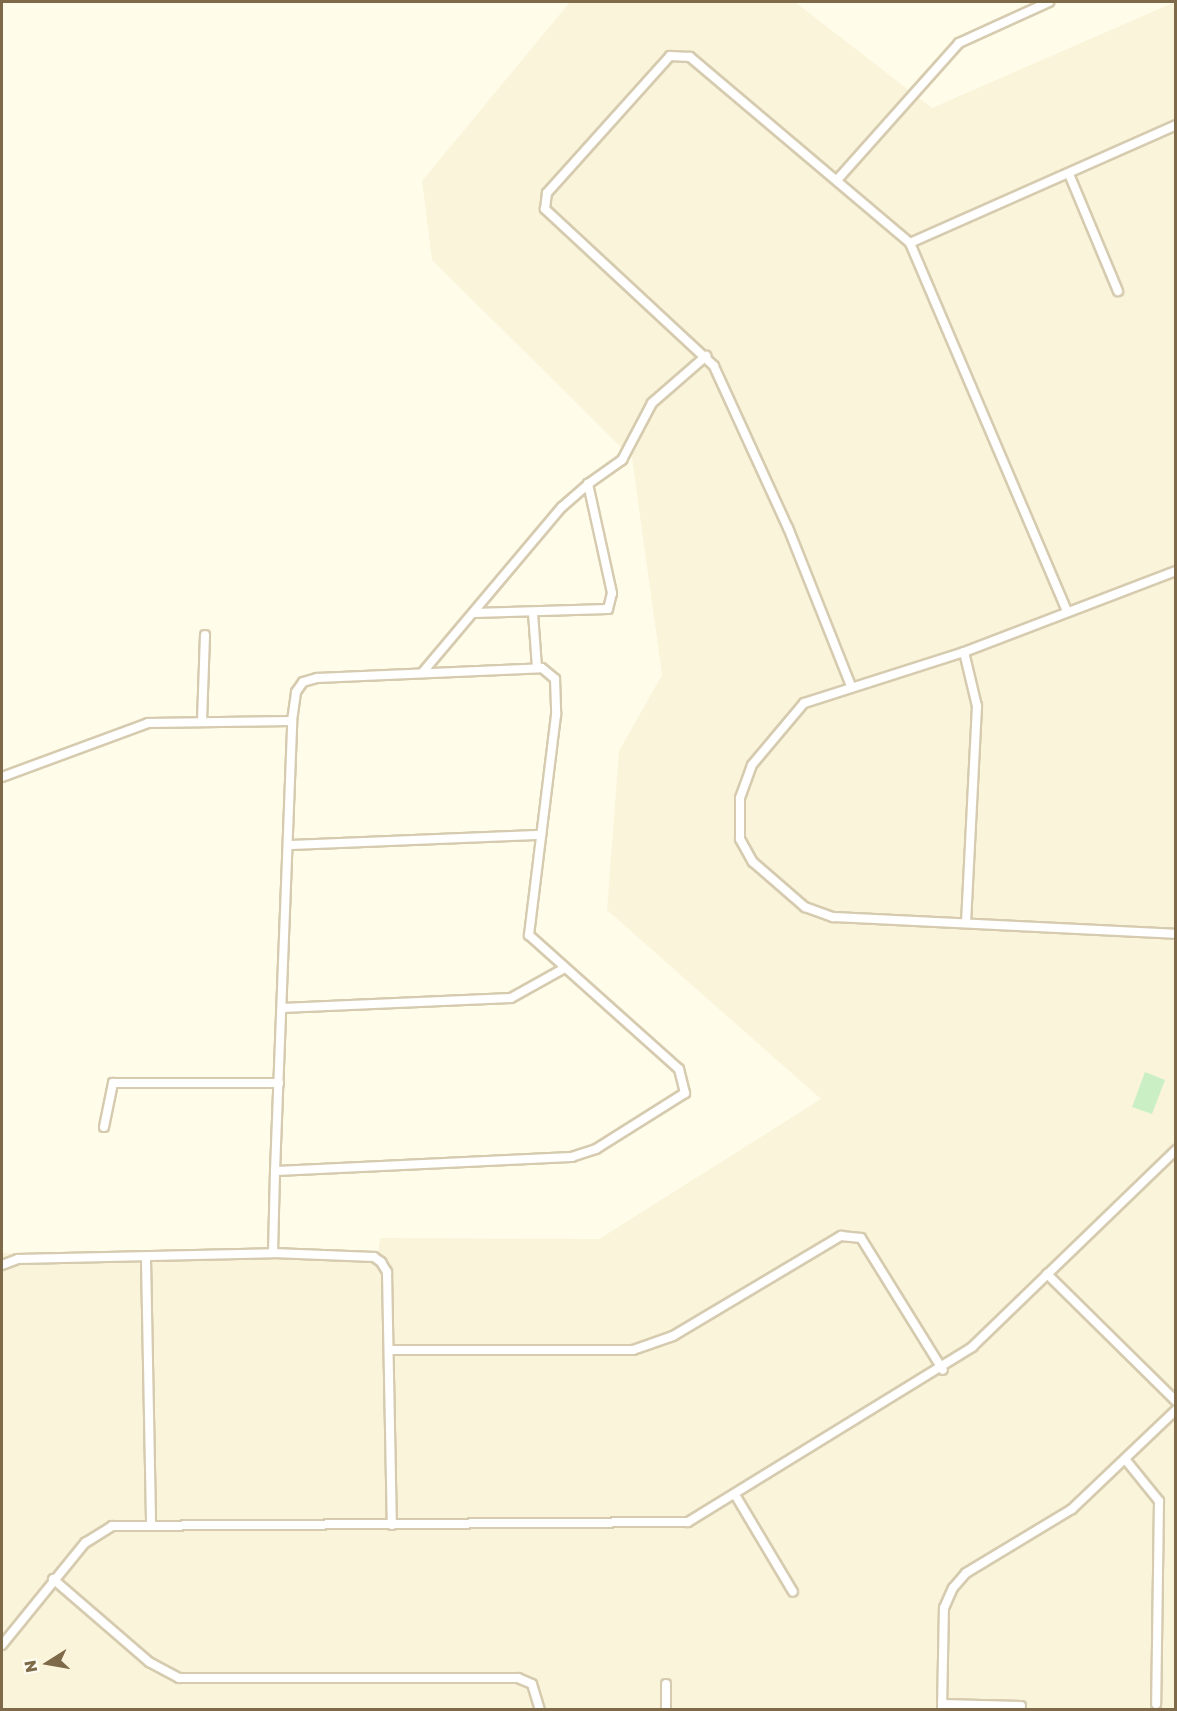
<!DOCTYPE html>
<html>
<head>
<meta charset="utf-8">
<style>
	body { margin:0 }
	#map { position:relative; width:1177px; height:1711px; overflow:hidden; background:#fffcea; font-family:"Golos Text",sans-serif }
	div>[style] { position:absolute }
	.residential>* { inset:0; background:#faf4da }
	.green>* { inset:0; background:#cbefc5 }
	.roads { filter:drop-shadow(2px 0 #d6cbaf) drop-shadow(-2px 0 #d6cbaf) drop-shadow(0 2px #d6cbaf) drop-shadow(0 -2px #d6cbaf) }
	.minor>* { height:8px; margin:-4px; padding:0 4px; transform-origin:4px; border-radius:4px; background:#fff }
	span { translate:-50% -50%; white-space:nowrap; text-align:center; line-height:1.15; -webkit-text-stroke:4.5px #fffdf3; paint-order:stroke }
	.frame { position:absolute; inset:0; border:3px solid #7e6a48; pointer-events:none }
	.north { position:absolute; left:18px; top:1633px; width:60px; height:60px; -webkit-text-stroke:4px #fffdf3; paint-order:stroke; rotate:259deg; font-size:16px; font-weight:700; line-height:24px; text-align:center; color:#7e6a48 }
	.north::after { content:''; display:block; margin:auto; width:21px; height:27px; background:#7e6a48; clip-path:polygon(50% 0,100% 100%,50% 72%,0 100%) }
</style>
</head>
<body>
<div id="map">
	<div class="residential">
		<i style="clip-path:polygon(570px 2px,795px 2px,932px 108px,1175px 2px,1175px 1709px,2px 1710px,2px 1253px,378px 1253px,380px 1238px,599px 1239px,821px 1099px,607px 910px,619px 751px,662px 675px,632px 458px,432px 260px,422px 181px)"></i>
	</div>
	<div class="green">
		<i style="clip-path:polygon(1145px 1072px,1165px 1080px,1152px 1114px,1132px 1107px)"></i>
	</div>
	<div class="roads">
		<div class="minor">
			<i style="left:1069px;top:174px;width:127px;rotate:67.3deg"></i>
			<i style="left:837px;top:180px;width:183px;rotate:-48.3deg"></i>
			<i style="left:959px;top:43px;width:99px;rotate:-24.5deg"></i>
			<i style="left:910px;top:243px;width:291px;rotate:-23.9deg"></i>
			<i style="left:1176px;top:571px;width:227px;rotate:159.1deg"></i>
			<i style="left:964px;top:652px;width:168px;rotate:162.3deg"></i>
			<i style="left:804px;top:703px;width:81px;rotate:130deg"></i>
			<i style="left:752px;top:765px;width:35px;rotate:110deg"></i>
			<i style="left:740px;top:798px;width:41px;rotate:90deg"></i>
			<i style="left:740px;top:839px;width:26px;rotate:61deg"></i>
			<i style="left:753px;top:862px;width:69px;rotate:40.9deg"></i>
			<i style="left:805px;top:907px;width:30px;rotate:20deg"></i>
			<i style="left:833px;top:917px;width:343px;rotate:2.8deg"></i>
			<i style="left:474px;top:613px;width:134px;rotate:-1.7deg"></i>
			<i style="left:608px;top:609px;width:16px;rotate:-76deg"></i>
			<i style="left:612px;top:593px;width:112px;rotate:-102.4deg"></i>
			<i style="left:588px;top:484px;width:42px;rotate:-35.2deg"></i>
			<i style="left:622px;top:460px;width:64px;rotate:-62.2deg"></i>
			<i style="left:652px;top:403px;width:72px;rotate:-41deg"></i>
			<i style="left:533px;top:613px;width:55px;rotate:85.8deg"></i>
			<i style="left:964px;top:652px;width:56px;rotate:76.5deg"></i>
			<i style="left:977px;top:706px;width:217px;rotate:92.9deg"></i>
			<i style="left:422px;top:673px;width:217px;rotate:-49.9deg"></i>
			<i style="left:562px;top:507px;width:35px;rotate:-41deg"></i>
			<i style="left:851px;top:686px;width:170px;rotate:-111.7deg"></i>
			<i style="left:788px;top:528px;width:178px;rotate:-114.6deg"></i>
			<i style="left:714px;top:366px;width:231px;rotate:-137.1deg"></i>
			<i style="left:545px;top:209px;width:16px;rotate:-83deg"></i>
			<i style="left:547px;top:193px;width:184px;rotate:-48.1deg"></i>
			<i style="left:670px;top:56px;width:20px;rotate:3deg"></i>
			<i style="left:690px;top:57px;width:288px;rotate:40.2deg"></i>
			<i style="left:910px;top:243px;width:400px;rotate:66.9deg"></i>
			<i style="left:202px;top:721px;width:86px;rotate:-88deg"></i>
			<i style="left:2px;top:777px;width:156px;rotate:-20.3deg"></i>
			<i style="left:148px;top:723px;width:144px;rotate:-0.8deg"></i>
			<i style="left:289px;top:845px;width:249px;rotate:-2.3deg"></i>
			<i style="left:282px;top:1008px;width:229px;rotate:-2.5deg"></i>
			<i style="left:511px;top:998px;width:60px;rotate:-29.1deg"></i>
			<i style="left:104px;top:1127px;width:45px;rotate:-78.4deg"></i>
			<i style="left:113px;top:1083px;width:166px"></i>
			<i style="left:273px;top:1253px;width:82px;rotate:-88.6deg"></i>
			<i style="left:275px;top:1171px;width:450px;rotate:-87.8deg"></i>
			<i style="left:292px;top:721px;width:29px;rotate:-82deg"></i>
			<i style="left:296px;top:692px;width:12px;rotate:-55deg"></i>
			<i style="left:303px;top:682px;width:15px;rotate:-16deg"></i>
			<i style="left:317px;top:678px;width:225px;rotate:-2.5deg"></i>
			<i style="left:542px;top:668px;width:17px;rotate:40deg"></i>
			<i style="left:555px;top:679px;width:36px;rotate:88deg"></i>
			<i style="left:556px;top:715px;width:222px;rotate:97deg"></i>
			<i style="left:529px;top:935px;width:201px;rotate:41.8deg"></i>
			<i style="left:679px;top:1069px;width:25px;rotate:76deg"></i>
			<i style="left:685px;top:1093px;width:105px;rotate:147.8deg"></i>
			<i style="left:596px;top:1149px;width:25px;rotate:162deg"></i>
			<i style="left:572px;top:1157px;width:297px;rotate:177.3deg"></i>
			<i style="left:146px;top:1259px;width:266px;rotate:88.9deg"></i>
			<i style="left:2px;top:1265px;width:17px;rotate:-21deg"></i>
			<i style="left:18px;top:1259px;width:255px;rotate:-1.3deg"></i>
			<i style="left:273px;top:1253px;width:101px;rotate:2.3deg"></i>
			<i style="left:374px;top:1257px;width:9px;rotate:36deg"></i>
			<i style="left:381px;top:1262px;width:12px;rotate:59deg"></i>
			<i style="left:387px;top:1272px;width:253px;rotate:88.9deg"></i>
			<i style="left:1047px;top:1274px;width:181px;rotate:44.6deg"></i>
			<i style="left:389px;top:1350px;width:244px"></i>
			<i style="left:633px;top:1350px;width:42px;rotate:-19.3deg"></i>
			<i style="left:673px;top:1336px;width:196px;rotate:-30.8deg"></i>
			<i style="left:841px;top:1236px;width:20px;rotate:6deg"></i>
			<i style="left:861px;top:1238px;width:155px;rotate:58.2deg"></i>
			<i style="left:1125px;top:1459px;width:54px;rotate:51deg"></i>
			<i style="left:1159px;top:1501px;width:203px;rotate:90.8deg"></i>
			<i style="left:737px;top:1498px;width:109px;rotate:59.2deg"></i>
			<i style="left:53px;top:1579px;width:127px;rotate:40.8deg"></i>
			<i style="left:149px;top:1662px;width:34px;rotate:28deg"></i>
			<i style="left:179px;top:1678px;width:339px"></i>
			<i style="left:518px;top:1678px;width:15px;rotate:23deg"></i>
			<i style="left:532px;top:1684px;width:27px;rotate:73deg"></i>
			<i style="left:2px;top:1645px;width:132px;rotate:-50.9deg"></i>
			<i style="left:85px;top:1543px;width:32px;rotate:-32deg"></i>
			<i style="left:112px;top:1526px;width:576px;rotate:-0.4deg"></i>
			<i style="left:688px;top:1522px;width:334px;rotate:-31.6deg"></i>
			<i style="left:972px;top:1347px;width:284px;rotate:-44deg"></i>
			<i style="left:666px;top:1684px;width:26px;rotate:90deg"></i>
			<i style="left:942px;top:1704px;width:79px;rotate:1.5deg"></i>
			<i style="left:942px;top:1710px;width:102px;rotate:-88.9deg"></i>
			<i style="left:944px;top:1608px;width:22px;rotate:-66deg"></i>
			<i style="left:953px;top:1588px;width:20px;rotate:-49deg"></i>
			<i style="left:966px;top:1573px;width:124px;rotate:-31.1deg"></i>
			<i style="left:1072px;top:1509px;width:144px;rotate:-43.6deg"></i>
		</div>
	</div>
	<div class="frame"></div>
	<div class="north">N</div>
</div>
</body>
</html>
